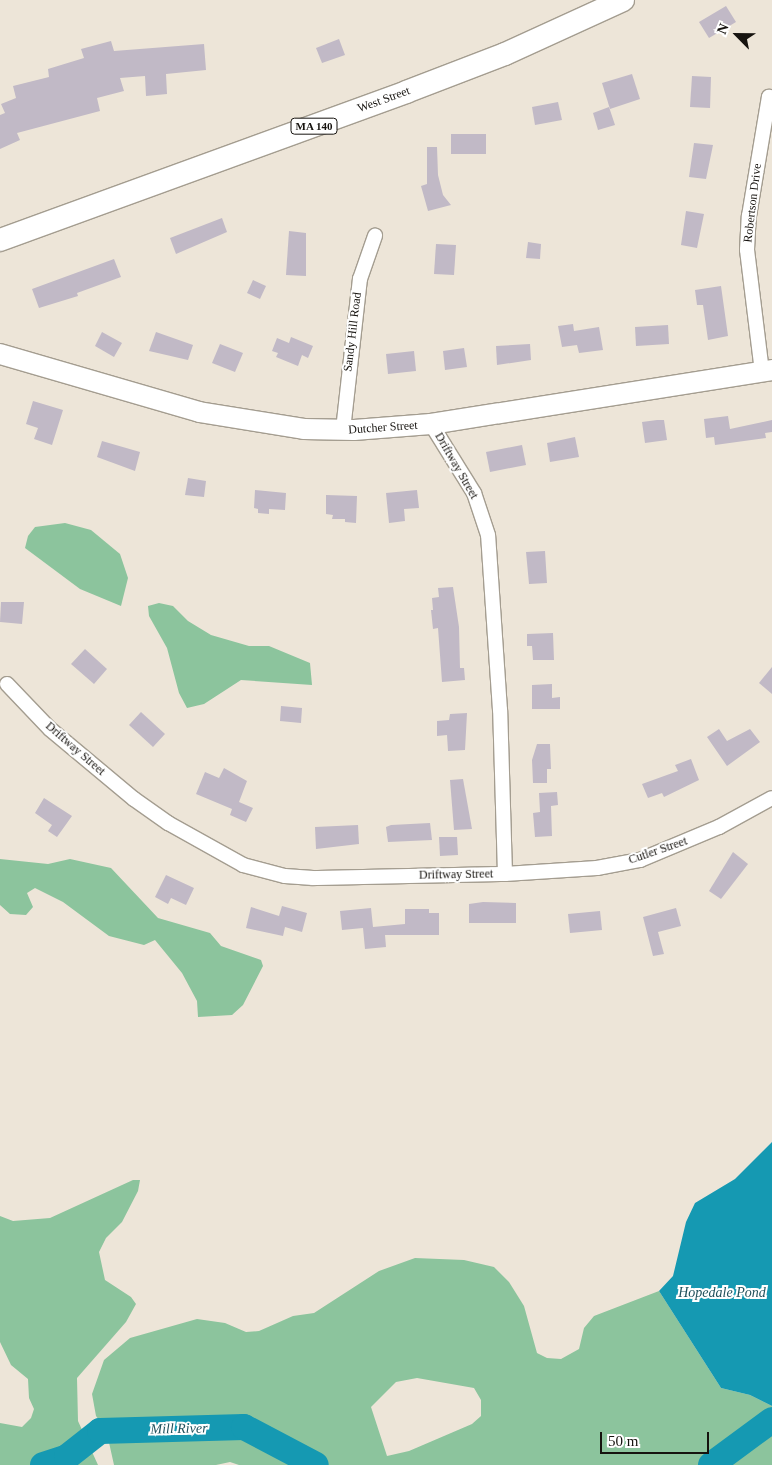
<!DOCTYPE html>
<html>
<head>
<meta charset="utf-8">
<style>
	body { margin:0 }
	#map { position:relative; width:772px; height:1465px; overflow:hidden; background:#ede5d8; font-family:Georgia,serif }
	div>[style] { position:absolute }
	.green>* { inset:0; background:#8cc49d }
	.water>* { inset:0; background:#1599b2 }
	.river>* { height:26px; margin:-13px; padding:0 13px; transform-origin:13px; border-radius:13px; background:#1599b2 }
	.building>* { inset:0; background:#c1b9c6 }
	.roads { filter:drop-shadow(1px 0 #a49d90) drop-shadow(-1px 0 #a49d90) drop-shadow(0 1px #a49d90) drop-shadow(0 -1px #a49d90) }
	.street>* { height:14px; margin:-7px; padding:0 7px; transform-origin:7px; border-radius:7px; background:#fff }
	.secondary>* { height:20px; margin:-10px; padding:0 10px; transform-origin:10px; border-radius:10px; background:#fff }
	.primary>* { height:22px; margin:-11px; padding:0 11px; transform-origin:11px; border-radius:11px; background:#fff }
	span { translate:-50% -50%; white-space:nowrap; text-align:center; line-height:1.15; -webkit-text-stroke:4px #fff; paint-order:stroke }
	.shield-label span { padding:1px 4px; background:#fff; border:1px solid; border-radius:4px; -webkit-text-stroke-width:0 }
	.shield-label { font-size:11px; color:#16130f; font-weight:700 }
	.street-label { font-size:12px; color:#16130f }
	.water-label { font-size:14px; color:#22525d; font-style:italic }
	.north { position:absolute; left:712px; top:10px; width:50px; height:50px; -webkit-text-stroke:4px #fff; paint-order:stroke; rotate:293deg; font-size:14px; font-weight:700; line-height:20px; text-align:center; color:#16130f }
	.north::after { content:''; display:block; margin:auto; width:18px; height:22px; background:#16130f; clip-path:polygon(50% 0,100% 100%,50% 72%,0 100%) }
	.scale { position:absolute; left:600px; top:1432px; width:109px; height:22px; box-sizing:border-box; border:2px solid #16130f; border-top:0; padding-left:6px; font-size:15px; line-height:18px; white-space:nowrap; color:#16130f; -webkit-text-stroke:4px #fff; paint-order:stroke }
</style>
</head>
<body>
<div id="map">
	<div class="green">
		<i style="clip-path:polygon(65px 523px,91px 530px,120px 554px,128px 578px,121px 606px,80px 589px,25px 548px,28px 536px,35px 527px)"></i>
		<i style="clip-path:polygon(159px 603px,173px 606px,188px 621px,211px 635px,249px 646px,269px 646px,310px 663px,312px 685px,241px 680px,204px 704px,187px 708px,179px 693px,167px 648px,149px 616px,148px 606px)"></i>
		<i style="clip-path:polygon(0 859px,48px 864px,70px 859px,111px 868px,158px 918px,210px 933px,221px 946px,261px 960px,263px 966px,243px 1005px,232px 1015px,198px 1017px,197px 1001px,182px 973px,155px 940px,144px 945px,109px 936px,63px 902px,35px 888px,27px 893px,33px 907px,26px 915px,10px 914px,0 905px)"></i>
		<i style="clip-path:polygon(133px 1180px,140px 1180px,138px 1191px,122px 1222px,106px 1238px,99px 1252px,105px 1280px,131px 1297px,136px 1304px,126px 1322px,77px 1378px,78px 1421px,98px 1465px,0 1465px,0 1423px,22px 1427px,31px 1418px,34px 1409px,29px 1398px,28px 1379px,11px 1365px,0 1342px,0 1216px,13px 1221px,50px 1218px)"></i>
		<i style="clip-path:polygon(evenodd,415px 1258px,464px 1260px,494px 1267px,509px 1282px,524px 1306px,537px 1353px,547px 1358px,561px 1359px,579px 1349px,584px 1328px,594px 1316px,659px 1291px,721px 1388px,750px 1395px,772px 1406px,772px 1465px,239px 1465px,230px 1462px,216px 1465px,114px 1465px,106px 1429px,96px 1416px,92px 1394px,104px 1360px,130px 1338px,197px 1319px,225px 1323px,246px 1332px,259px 1331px,293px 1316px,314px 1313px,379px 1271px,415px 1258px,417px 1378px,474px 1388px,481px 1400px,481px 1416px,472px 1424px,409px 1451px,387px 1456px,371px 1407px,396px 1382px,417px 1378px)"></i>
	</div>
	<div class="water">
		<i style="clip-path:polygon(772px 1142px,772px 1406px,750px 1395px,721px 1388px,659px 1291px,673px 1276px,686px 1222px,695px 1203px,735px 1179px)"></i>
	</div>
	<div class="river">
		<i style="left:43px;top:1465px;width:25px;rotate:-18deg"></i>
		<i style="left:67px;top:1457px;width:42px;rotate:-38.2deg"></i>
		<i style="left:100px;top:1431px;width:144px;rotate:-1.6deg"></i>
		<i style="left:244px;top:1427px;width:81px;rotate:27.8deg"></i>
		<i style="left:711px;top:1465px;width:76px;rotate:-36.4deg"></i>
	</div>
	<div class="building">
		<i style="clip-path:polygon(726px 6px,736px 22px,709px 38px,699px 22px)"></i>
		<i style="clip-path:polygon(339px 39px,345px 55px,322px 63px,316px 48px)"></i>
		<i style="clip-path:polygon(111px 41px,114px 51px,204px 44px,206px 70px,166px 74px,167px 94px,146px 96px,145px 76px,120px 78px,124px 91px,97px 98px,100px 111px,17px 133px,20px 140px,0 149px,0 115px,5px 113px,1px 104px,16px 98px,13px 86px,49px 77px,48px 69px,84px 58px,81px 49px)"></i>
		<i style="clip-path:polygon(632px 74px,640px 99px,610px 109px,602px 83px)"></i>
		<i style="clip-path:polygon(692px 76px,711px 77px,710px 108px,690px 107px)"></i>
		<i style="clip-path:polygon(558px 102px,562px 120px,535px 125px,532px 107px)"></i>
		<i style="clip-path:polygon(609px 107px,615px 125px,598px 130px,593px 113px)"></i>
		<i style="clip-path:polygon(451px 134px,486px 134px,486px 154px,451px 154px)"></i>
		<i style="clip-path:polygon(694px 143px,713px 145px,706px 179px,689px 177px)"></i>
		<i style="clip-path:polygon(427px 147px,437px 147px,438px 175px,443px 195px,451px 205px,428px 211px,421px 186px,427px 184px)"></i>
		<i style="clip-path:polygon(686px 211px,704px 214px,697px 248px,681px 245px)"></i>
		<i style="clip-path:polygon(222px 218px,227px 232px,176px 254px,170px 238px)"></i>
		<i style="clip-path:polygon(289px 231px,306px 233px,306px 276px,286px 275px)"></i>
		<i style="clip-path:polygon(528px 242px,541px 244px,540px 259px,526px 258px)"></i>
		<i style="clip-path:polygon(436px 244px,456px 245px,454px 275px,434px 274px)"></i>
		<i style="clip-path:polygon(114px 259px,121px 277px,77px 293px,78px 296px,39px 308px,32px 289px)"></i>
		<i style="clip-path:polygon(253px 280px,266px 286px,260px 299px,247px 293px)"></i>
		<i style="clip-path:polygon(721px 286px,728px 336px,708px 340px,703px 305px,697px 305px,695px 290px)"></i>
		<i style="clip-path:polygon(573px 324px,574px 331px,599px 327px,603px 350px,579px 353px,577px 345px,562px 347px,558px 326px)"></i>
		<i style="clip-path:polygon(668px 325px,669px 344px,636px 346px,635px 327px)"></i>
		<i style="clip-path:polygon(102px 332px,122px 343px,114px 357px,95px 346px)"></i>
		<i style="clip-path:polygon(156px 332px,193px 345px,188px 360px,149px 351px)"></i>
		<i style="clip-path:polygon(291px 337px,313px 346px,308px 358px,302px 355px,298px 366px,276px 357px,278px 353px,272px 351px,277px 338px,289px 343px)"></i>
		<i style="clip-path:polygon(220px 344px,243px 353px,235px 372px,212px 363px)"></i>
		<i style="clip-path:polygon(530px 344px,531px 360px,497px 365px,496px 346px)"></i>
		<i style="clip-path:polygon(464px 348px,467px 367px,445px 370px,443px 351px)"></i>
		<i style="clip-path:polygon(414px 351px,416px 371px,388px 374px,386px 354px)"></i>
		<i style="clip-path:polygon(33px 401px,63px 410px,52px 445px,34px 439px,38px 428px,26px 424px)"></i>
		<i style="clip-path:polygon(728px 416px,730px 429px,772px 420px,772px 432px,765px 433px,766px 438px,715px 445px,714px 437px,706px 438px,704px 419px)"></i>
		<i style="clip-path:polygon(657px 420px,664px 420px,667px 440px,645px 443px,642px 422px)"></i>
		<i style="clip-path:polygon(575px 437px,579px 457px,550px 462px,547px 443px)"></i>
		<i style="clip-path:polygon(102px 441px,140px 452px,135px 471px,97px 457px)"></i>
		<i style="clip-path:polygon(522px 445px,526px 465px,490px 472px,486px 452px)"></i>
		<i style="clip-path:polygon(188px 478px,206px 481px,204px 497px,185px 495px)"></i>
		<i style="clip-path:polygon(255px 490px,286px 493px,285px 510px,269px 509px,269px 514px,258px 513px,258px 509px,254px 508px)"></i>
		<i style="clip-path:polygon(417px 490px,419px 508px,404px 509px,405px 521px,389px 523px,386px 493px)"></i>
		<i style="clip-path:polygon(326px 495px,357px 496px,356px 523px,345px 522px,345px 519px,332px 519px,333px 515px,326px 514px)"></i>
		<i style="clip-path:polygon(545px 551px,547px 583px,529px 584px,526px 552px)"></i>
		<i style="clip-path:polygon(453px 587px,459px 627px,460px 668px,464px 668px,465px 680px,442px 682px,438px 628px,433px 629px,431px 610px,433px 610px,432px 598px,439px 597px,438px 588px)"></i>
		<i style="clip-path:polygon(1px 602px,24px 602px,22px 624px,0 622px)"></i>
		<i style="clip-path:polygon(553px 633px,554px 660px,533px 660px,532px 646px,527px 646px,527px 634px)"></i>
		<i style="clip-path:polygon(85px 649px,107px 669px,94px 684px,71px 664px)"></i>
		<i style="clip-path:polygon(772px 667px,772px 694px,759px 683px)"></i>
		<i style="clip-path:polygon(552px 684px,552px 698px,560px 697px,560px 709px,532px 709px,532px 685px)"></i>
		<i style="clip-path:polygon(281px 706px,302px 708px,301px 723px,280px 721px)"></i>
		<i style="clip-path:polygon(141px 712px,165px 734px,153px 747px,129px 725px)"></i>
		<i style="clip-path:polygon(467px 713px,465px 750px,448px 751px,447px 735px,437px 736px,437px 721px,449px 720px,450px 714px)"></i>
		<i style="clip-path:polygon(719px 729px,727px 741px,750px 729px,760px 742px,727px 766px,707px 737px)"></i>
		<i style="clip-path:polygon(537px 744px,550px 744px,551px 769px,547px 769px,547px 783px,533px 783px,532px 760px)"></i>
		<i style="clip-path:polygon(691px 759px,699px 780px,664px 797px,662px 793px,648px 798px,642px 784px,678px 771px,675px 765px)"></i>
		<i style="clip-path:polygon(224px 768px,247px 781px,239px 802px,253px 808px,246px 822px,230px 815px,232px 809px,196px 794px,205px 772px,219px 778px)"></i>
		<i style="clip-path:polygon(463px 779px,472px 829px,454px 830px,450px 780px)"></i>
		<i style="clip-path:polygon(557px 792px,558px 805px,551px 806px,552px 836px,535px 837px,533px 813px,540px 812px,539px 793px)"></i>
		<i style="clip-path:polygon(44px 798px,72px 816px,57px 837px,48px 831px,52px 825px,35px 813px)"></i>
		<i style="clip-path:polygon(430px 823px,432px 840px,388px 842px,386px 827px,391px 825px)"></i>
		<i style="clip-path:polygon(358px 825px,359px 844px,316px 849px,315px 827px)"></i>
		<i style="clip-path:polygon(439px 837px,457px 837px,458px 855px,440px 856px)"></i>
		<i style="clip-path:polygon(733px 852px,748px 864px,721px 899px,709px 891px)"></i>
		<i style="clip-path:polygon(166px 875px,194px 888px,186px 905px,171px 898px,168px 904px,155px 897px)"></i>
		<i style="clip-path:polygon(483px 902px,516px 903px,516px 923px,469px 923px,469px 904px)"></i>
		<i style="clip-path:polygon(282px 906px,307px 913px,302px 932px,285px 927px,283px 936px,246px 928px,251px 907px,279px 916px)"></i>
		<i style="clip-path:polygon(371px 908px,373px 927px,405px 924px,405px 909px,429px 909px,429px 913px,439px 913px,439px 935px,385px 935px,386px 947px,365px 949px,363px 928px,342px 930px,340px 911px)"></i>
		<i style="clip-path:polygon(676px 908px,681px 926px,658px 932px,664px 954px,653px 956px,643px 917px)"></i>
		<i style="clip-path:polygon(600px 911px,602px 930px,570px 933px,568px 914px)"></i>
	</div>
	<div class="roads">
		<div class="street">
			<i style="left:762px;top:372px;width:123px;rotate:-97deg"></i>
			<i style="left:747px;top:250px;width:34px;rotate:-87deg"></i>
			<i style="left:749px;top:216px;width:121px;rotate:-80.5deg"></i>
			<i style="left:769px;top:97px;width:3px;rotate:18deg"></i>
			<i style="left:343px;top:430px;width:152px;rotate:-83.6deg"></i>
			<i style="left:360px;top:279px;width:46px;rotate:-70.8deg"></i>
			<i style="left:7px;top:684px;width:62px;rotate:46.3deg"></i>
			<i style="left:50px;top:729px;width:109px;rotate:39.8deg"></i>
			<i style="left:134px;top:799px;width:42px;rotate:35.2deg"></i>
			<i style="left:168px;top:823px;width:86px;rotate:29.2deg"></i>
			<i style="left:243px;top:865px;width:43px;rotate:14.7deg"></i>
			<i style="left:285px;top:876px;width:28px;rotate:4deg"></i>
			<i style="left:313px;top:878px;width:192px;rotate:-1.2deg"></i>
			<i style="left:505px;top:874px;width:164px;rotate:-91.7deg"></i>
			<i style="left:500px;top:710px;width:175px;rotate:-93.9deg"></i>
			<i style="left:488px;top:535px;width:44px;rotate:-108.4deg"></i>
			<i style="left:474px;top:493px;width:81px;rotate:-121.9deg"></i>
			<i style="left:505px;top:874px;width:92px;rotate:-3.7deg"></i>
			<i style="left:597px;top:868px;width:44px;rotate:-10.5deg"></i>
			<i style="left:640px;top:860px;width:86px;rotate:-22.7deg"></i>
			<i style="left:719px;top:827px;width:60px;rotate:-28.7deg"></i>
		</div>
		<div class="secondary">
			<i style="left:0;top:354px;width:207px;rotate:16.2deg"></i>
			<i style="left:199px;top:412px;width:106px;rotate:9.2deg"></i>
			<i style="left:304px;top:429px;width:50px;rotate:1.1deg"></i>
			<i style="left:354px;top:430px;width:77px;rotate:-4.5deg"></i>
			<i style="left:431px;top:424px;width:345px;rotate:-9deg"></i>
		</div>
		<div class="primary">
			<i style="left:0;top:240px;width:432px;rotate:-20deg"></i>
			<i style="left:406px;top:92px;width:106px;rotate:-21deg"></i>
			<i style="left:505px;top:54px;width:130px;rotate:-24.6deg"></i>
		</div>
	</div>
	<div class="shield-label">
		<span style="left:314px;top:126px">MA 140</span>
	</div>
	<div class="street-label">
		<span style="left:384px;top:100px;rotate:-20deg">West Street</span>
		<span style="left:753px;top:203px;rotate:-83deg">Robertson Drive</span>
		<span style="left:353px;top:332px;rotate:-83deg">Sandy Hill Road</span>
		<span style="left:383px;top:428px;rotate:-4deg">Dutcher Street</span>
		<span style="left:456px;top:466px;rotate:60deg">Driftway Street</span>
		<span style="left:75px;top:749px;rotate:41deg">Driftway Street</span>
		<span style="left:658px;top:851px;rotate:-19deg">Cutler Street</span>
		<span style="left:456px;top:875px;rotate:-1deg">Driftway Street</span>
	</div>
	<div class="water-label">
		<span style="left:722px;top:1293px">Hopedale Pond</span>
		<span style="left:179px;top:1429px;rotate:-1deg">Mill River</span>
	</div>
	<div class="north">N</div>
	<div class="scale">50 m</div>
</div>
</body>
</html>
